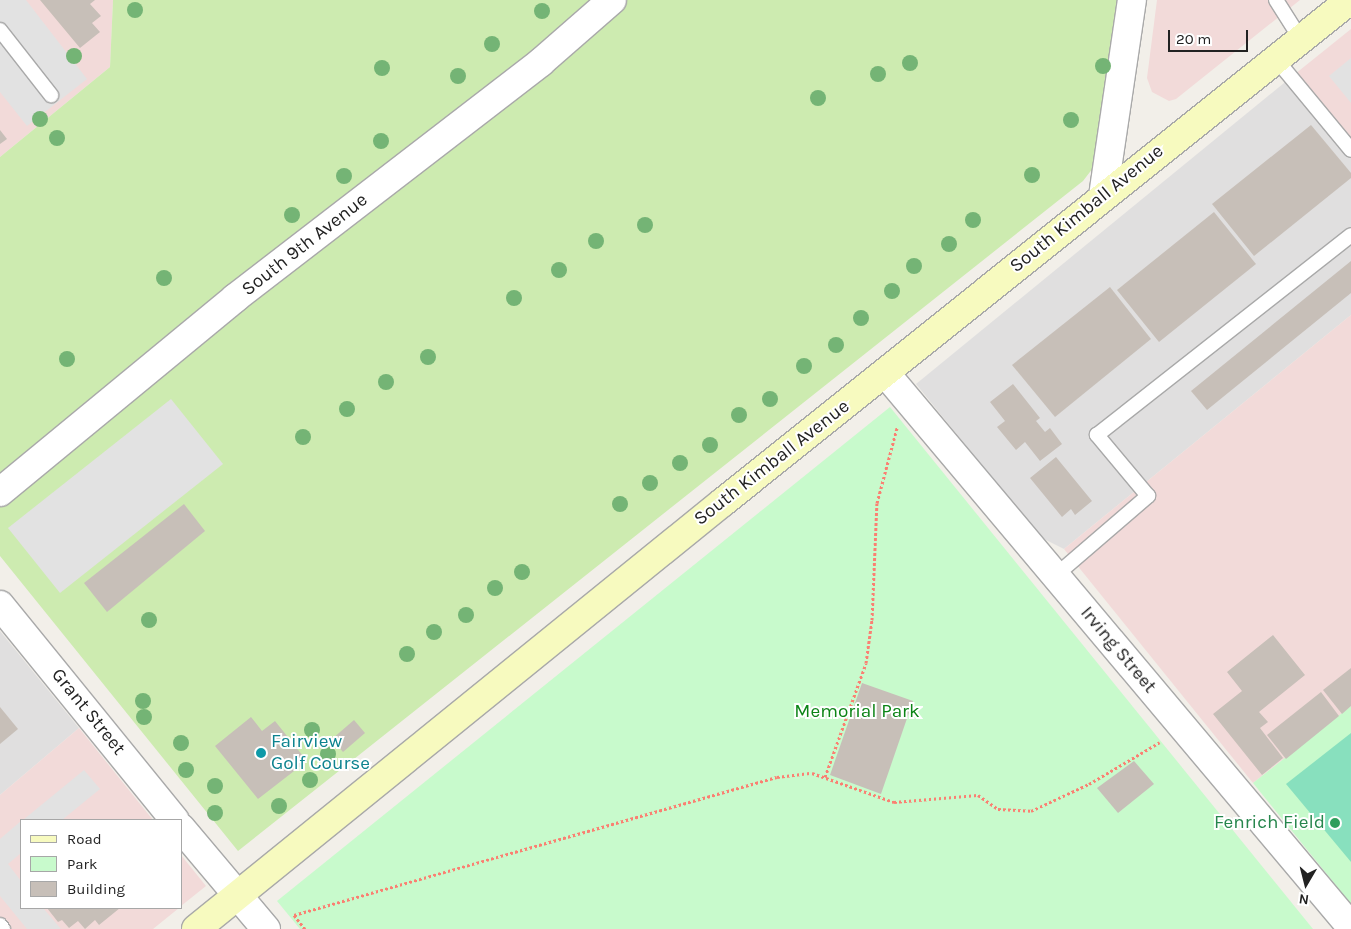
<!DOCTYPE html>
<html>
<head>
<meta charset="utf-8">
<style>
	body { margin:0 }
	#map { position:relative; width:1351px; height:929px; overflow:hidden; background:#f2efe9; font-family:Karla,sans-serif }
	div>[style] { position:absolute }
	.residential>* { inset:0; background:#e0dfdf }
	.commercial>* { inset:0; background:#f2dad9 }
	.grass>* { inset:0; background:#cdebb0 }
	.park>* { inset:0; background:#c8facc }
	.pitch>* { inset:0; background:#88e0be }
	.parking>* { inset:0; background:#e2e2e2 }
	.building>* { inset:0; background:#c7bfb8 }
	.path>* { height:3px; margin-top:-1.5px; transform-origin:0; background:repeating-linear-gradient(90deg,#fa8072 0 2.5px,transparent 0 5px) }
	.roads { filter:drop-shadow(1px 0 #a9a9a9) drop-shadow(-1px 0 #a9a9a9) drop-shadow(0 1px #a9a9a9) drop-shadow(0 -1px #a9a9a9) }
	.lane>* { height:14px; margin:-7px; padding:0 7px; transform-origin:7px; border-radius:7px; background:#fff }
	.street>* { height:28px; margin:-14px; padding:0 14px; transform-origin:14px; border-radius:14px; background:#fff }
	.secondary>* { height:28px; margin:-14px; padding:0 14px; transform-origin:14px; border-radius:14px; background:#f7fabf }
	.trees>* { width:16px; height:16px; margin:-8px; border-radius:50%; background:#74b475 }
	.dots>* { width:14px; height:14px; translate:-50% -50%; box-sizing:border-box; border:2px solid #fff; border-radius:50% }
	span { translate:-50% -50%; white-space:nowrap; text-align:center; line-height:1.15; -webkit-text-stroke:4px #fff; paint-order:stroke }
	.street-label { font-size:19px; color:#222 }
	.park-label { font-size:19px; color:#0c8416 }
	.culture-label { font-size:19px; color:#0d838f }
	.left { translate:0 -50%; text-align:left }
	.leisure-label { font-size:19px; color:#27864d }
	.right { translate:-100% -50%; text-align:right }
	.legend { position:absolute; left:20px; top:819px; width:162px; height:90px; box-sizing:border-box; background:#fff; border:1px solid #a7a7a7; margin:0; padding:6px 9px; list-style:none; font-size:15px; color:#222 }
	.legend li { display:flex; align-items:center; gap:10px; height:25px }
	.legend b { width:25px; border:1px solid #a7a7a7 }
	.north { position:absolute; left:1281px; top:859px; width:50px; height:50px; -webkit-text-stroke:4px #fff; paint-order:stroke; rotate:188deg; font-size:14px; font-weight:700; line-height:20px; text-align:center; color:#222 }
	.north::after { content:''; display:block; margin:auto; width:18px; height:22px; background:#222; clip-path:polygon(50% 0,100% 100%,50% 72%,0 100%) }
	.scale { position:absolute; left:1168px; top:30px; width:80px; height:22px; box-sizing:border-box; border:2px solid #222; border-top:0; padding-left:6px; font-size:15px; line-height:18px; white-space:nowrap; color:#222; -webkit-text-stroke:4px #fff; paint-order:stroke }
</style>
</head>
<body>
<div id="map">
	<div class="residential">
		<i style="clip-path:polygon(1295px 74px,1351px 143px,1351px 315px,1064px 549px,1040px 537px,916px 384px)"></i>
		<i style="clip-path:polygon(0 631px,79px 728px,0 795px)"></i>
	</div>
	<div class="commercial">
		<i style="clip-path:polygon(0 0,113px 0,110px 67px,0 157px)"></i>
		<i style="clip-path:polygon(1157px 0,1300px 0,1176px 99px,1169px 101px,1152px 92px,1147px 78px)"></i>
		<i style="clip-path:polygon(1351px 29px,1351px 143px,1295px 74px)"></i>
		<i style="clip-path:polygon(1351px 315px,1351px 706px,1253px 783px,1064px 549px)"></i>
		<i style="clip-path:polygon(79px 728px,153px 820px,21px 820px,21px 908px,179px 908px,153px 929px,0 929px,0 795px)"></i>
		<i style="clip-path:polygon(181px 855px,206px 886px,181px 906px)"></i>
	</div>
	<div class="grass">
		<i style="clip-path:polygon(113px 0,1121px 0,1093px 168px,1083px 181px,238px 851px,0 556px,0 157px,110px 67px)"></i>
	</div>
	<div class="park">
		<i style="clip-path:polygon(890px 407px,1313px 929px,300px 929px,277px 901px)"></i>
		<i style="clip-path:polygon(1351px 706px,1351px 904px,1253px 783px)"></i>
	</div>
	<div class="pitch">
		<i style="clip-path:polygon(1351px 733px,1351px 862px,1286px 784px)"></i>
	</div>
	<div class="parking">
		<i style="clip-path:polygon(0 0,26px 0,87px 79px,27px 126px,0 92px)"></i>
		<i style="clip-path:polygon(1351px 58px,1351px 103px,1329px 76px)"></i>
		<i style="clip-path:polygon(171px 399px,223px 464px,60px 593px,8px 528px)"></i>
		<i style="clip-path:polygon(84px 770px,100px 789px,62px 820px,23px 820px)"></i>
		<i style="clip-path:polygon(21px 821px,21px 853px,8px 864px,21px 881px,21px 908px,43px 908px,61px 929px,27px 929px,0 896px,0 839px)"></i>
	</div>
	<div class="building">
		<i style="clip-path:polygon(40px 0,95px 0,90px 4px,101px 16px,92px 23px,100px 32px,80px 48px)"></i>
		<i style="clip-path:polygon(1311px 125px,1351px 173px,1351px 178px,1254px 256px,1212px 204px)"></i>
		<i style="clip-path:polygon(0 130px,7px 139px,0 144px)"></i>
		<i style="clip-path:polygon(1214px 212px,1256px 264px,1159px 342px,1117px 290px)"></i>
		<i style="clip-path:polygon(1351px 261px,1351px 293px,1207px 410px,1191px 391px)"></i>
		<i style="clip-path:polygon(1110px 287px,1151px 339px,1055px 417px,1012px 365px)"></i>
		<i style="clip-path:polygon(1013px 384px,1040px 418px,1036px 421px,1045px 432px,1050px 428px,1062px 444px,1040px 461px,1025px 442px,1016px 450px,997px 427px,1005px 421px,990px 402px)"></i>
		<i style="clip-path:polygon(1056px 457px,1092px 501px,1075px 515px,1071px 509px,1062px 517px,1030px 478px)"></i>
		<i style="clip-path:polygon(184px 504px,205px 531px,107px 612px,84px 583px)"></i>
		<i style="clip-path:polygon(1273px 635px,1305px 675px,1259px 712px,1268px 722px,1260px 728px,1283px 758px,1262px 775px,1213px 714px,1242px 691px,1227px 672px)"></i>
		<i style="clip-path:polygon(1351px 668px,1351px 706px,1342px 714px,1323px 690px)"></i>
		<i style="clip-path:polygon(862px 683px,913px 701px,881px 794px,830px 775px)"></i>
		<i style="clip-path:polygon(1321px 692px,1339px 716px,1286px 759px,1267px 735px)"></i>
		<i style="clip-path:polygon(0 707px,18px 729px,0 744px)"></i>
		<i style="clip-path:polygon(251px 717px,262px 731px,275px 721px,307px 761px,258px 799px,215px 746px)"></i>
		<i style="clip-path:polygon(354px 720px,365px 733px,343px 752px,332px 739px)"></i>
		<i style="clip-path:polygon(1134px 761px,1154px 784px,1118px 813px,1097px 788px)"></i>
		<i style="clip-path:polygon(47px 908px,120px 908px,99px 925px,95px 920px,85px 929px,78px 921px,69px 928px,62px 920px,58px 922px)"></i>
	</div>
	<div class="path">
		<i style="left:825px;top:777px;width:121px;rotate:-70.2deg"></i>
		<i style="left:866px;top:663px;width:43px;rotate:-82.1deg"></i>
		<i style="left:872px;top:620px;width:117px;rotate:-87.6deg"></i>
		<i style="left:877px;top:503px;width:78px;rotate:-75.1deg"></i>
		<i style="left:305px;top:929px;width:18px;rotate:-128deg"></i>
		<i style="left:294px;top:915px;width:502px;rotate:-15.95deg"></i>
		<i style="left:777px;top:777px;width:35px;rotate:-7deg"></i>
		<i style="left:812px;top:773px;width:87px;rotate:19.5deg"></i>
		<i style="left:894px;top:802px;width:84px;rotate:-4.8deg"></i>
		<i style="left:978px;top:795px;width:24px;rotate:35deg"></i>
		<i style="left:998px;top:809px;width:33px;rotate:3deg"></i>
		<i style="left:1031px;top:811px;width:64px;rotate:-25deg"></i>
		<i style="left:1089px;top:784px;width:82px;rotate:-30.6deg"></i>
	</div>
	<div class="roads">
		<div class="lane">
			<i style="left:1276px;top:0;width:45px;rotate:57.7deg"></i>
			<i style="left:0;top:30px;width:83px;rotate:51.9deg"></i>
			<i style="left:1275px;top:58px;width:119px;rotate:50.4deg"></i>
			<i style="left:1055px;top:576px;width:123px;rotate:-40.7deg"></i>
			<i style="left:1148px;top:496px;width:80px;rotate:-129.9deg"></i>
			<i style="left:1097px;top:435px;width:323px;rotate:-38.2deg"></i>
			<i style="left:0;top:925px;width:5px;rotate:53deg"></i>
		</div>
		<div class="street">
			<i style="left:1103px;top:196px;width:198px;rotate:-81.6deg"></i>
			<i style="left:886px;top:374px;width:723px;rotate:49.94deg"></i>
			<i style="left:0;top:492px;width:305px;rotate:-39.5deg"></i>
			<i style="left:235px;top:298px;width:386px;rotate:-37.6deg"></i>
			<i style="left:541px;top:62px;width:94px;rotate:-41.1deg"></i>
			<i style="left:0;top:605px;width:277px;rotate:50.9deg"></i>
			<i style="left:181px;top:828px;width:132px;rotate:49.9deg"></i>
		</div>
		<div class="secondary">
			<i style="left:196px;top:929px;width:678px;rotate:-39.02deg"></i>
			<i style="left:723px;top:502px;width:803px;rotate:-38.68deg"></i>
		</div>
	</div>
	<div class="trees">
		<i style="left:135px;top:10px"></i>
		<i style="left:542px;top:11px"></i>
		<i style="left:492px;top:44px"></i>
		<i style="left:74px;top:56px"></i>
		<i style="left:910px;top:63px"></i>
		<i style="left:1103px;top:66px"></i>
		<i style="left:382px;top:68px"></i>
		<i style="left:878px;top:74px"></i>
		<i style="left:458px;top:76px"></i>
		<i style="left:818px;top:98px"></i>
		<i style="left:40px;top:119px"></i>
		<i style="left:1071px;top:120px"></i>
		<i style="left:57px;top:138px"></i>
		<i style="left:381px;top:141px"></i>
		<i style="left:1032px;top:175px"></i>
		<i style="left:344px;top:176px"></i>
		<i style="left:292px;top:215px"></i>
		<i style="left:973px;top:220px"></i>
		<i style="left:645px;top:225px"></i>
		<i style="left:596px;top:241px"></i>
		<i style="left:949px;top:244px"></i>
		<i style="left:914px;top:266px"></i>
		<i style="left:559px;top:270px"></i>
		<i style="left:164px;top:278px"></i>
		<i style="left:892px;top:291px"></i>
		<i style="left:514px;top:298px"></i>
		<i style="left:861px;top:318px"></i>
		<i style="left:836px;top:345px"></i>
		<i style="left:428px;top:357px"></i>
		<i style="left:67px;top:359px"></i>
		<i style="left:804px;top:366px"></i>
		<i style="left:386px;top:382px"></i>
		<i style="left:770px;top:399px"></i>
		<i style="left:347px;top:409px"></i>
		<i style="left:739px;top:415px"></i>
		<i style="left:303px;top:437px"></i>
		<i style="left:710px;top:445px"></i>
		<i style="left:680px;top:463px"></i>
		<i style="left:650px;top:483px"></i>
		<i style="left:620px;top:504px"></i>
		<i style="left:522px;top:572px"></i>
		<i style="left:495px;top:588px"></i>
		<i style="left:466px;top:615px"></i>
		<i style="left:149px;top:620px"></i>
		<i style="left:434px;top:632px"></i>
		<i style="left:407px;top:654px"></i>
		<i style="left:143px;top:701px"></i>
		<i style="left:144px;top:717px"></i>
		<i style="left:312px;top:730px"></i>
		<i style="left:181px;top:743px"></i>
		<i style="left:328px;top:754px"></i>
		<i style="left:186px;top:770px"></i>
		<i style="left:310px;top:780px"></i>
		<i style="left:215px;top:786px"></i>
		<i style="left:279px;top:806px"></i>
		<i style="left:215px;top:813px"></i>
	</div>
	<div class="dots">
		<i style="left:261px;top:753px;background:#0f9aa8"></i>
		<i style="left:1335px;top:823px;background:#2e9e5b"></i>
	</div>
	<div class="street-label">
		<span style="left:1087px;top:209px;rotate:-39deg">South Kimball Avenue</span>
		<span style="left:305px;top:245px;rotate:-38deg">South 9th Avenue</span>
		<span style="left:772px;top:463px;rotate:-38deg">South Kimball Avenue</span>
		<span style="left:1118px;top:650px;rotate:50deg">Irving Street</span>
		<span style="left:88px;top:712px;rotate:51deg">Grant Street</span>
	</div>
	<div class="park-label">
		<span style="left:857px;top:712px">Memorial Park</span>
	</div>
	<div class="culture-label">
		<span class="left" style="left:271px;top:753px">Fairview<br>Golf Course</span>
	</div>
	<div class="leisure-label">
		<span class="right" style="left:1325px;top:823px">Fenrich Field</span>
	</div>
	<ul class="legend">
	<li><b style="height:6px;background:#f7fabf"></b>Road</li>
	<li><b style="height:14px;background:#c8facc"></b>Park</li>
	<li><b style="height:14px;background:#c7bfb8"></b>Building</li>
	</ul>
	<div class="north">N</div>
	<div class="scale">20 m</div>
</div>
</body>
</html>
